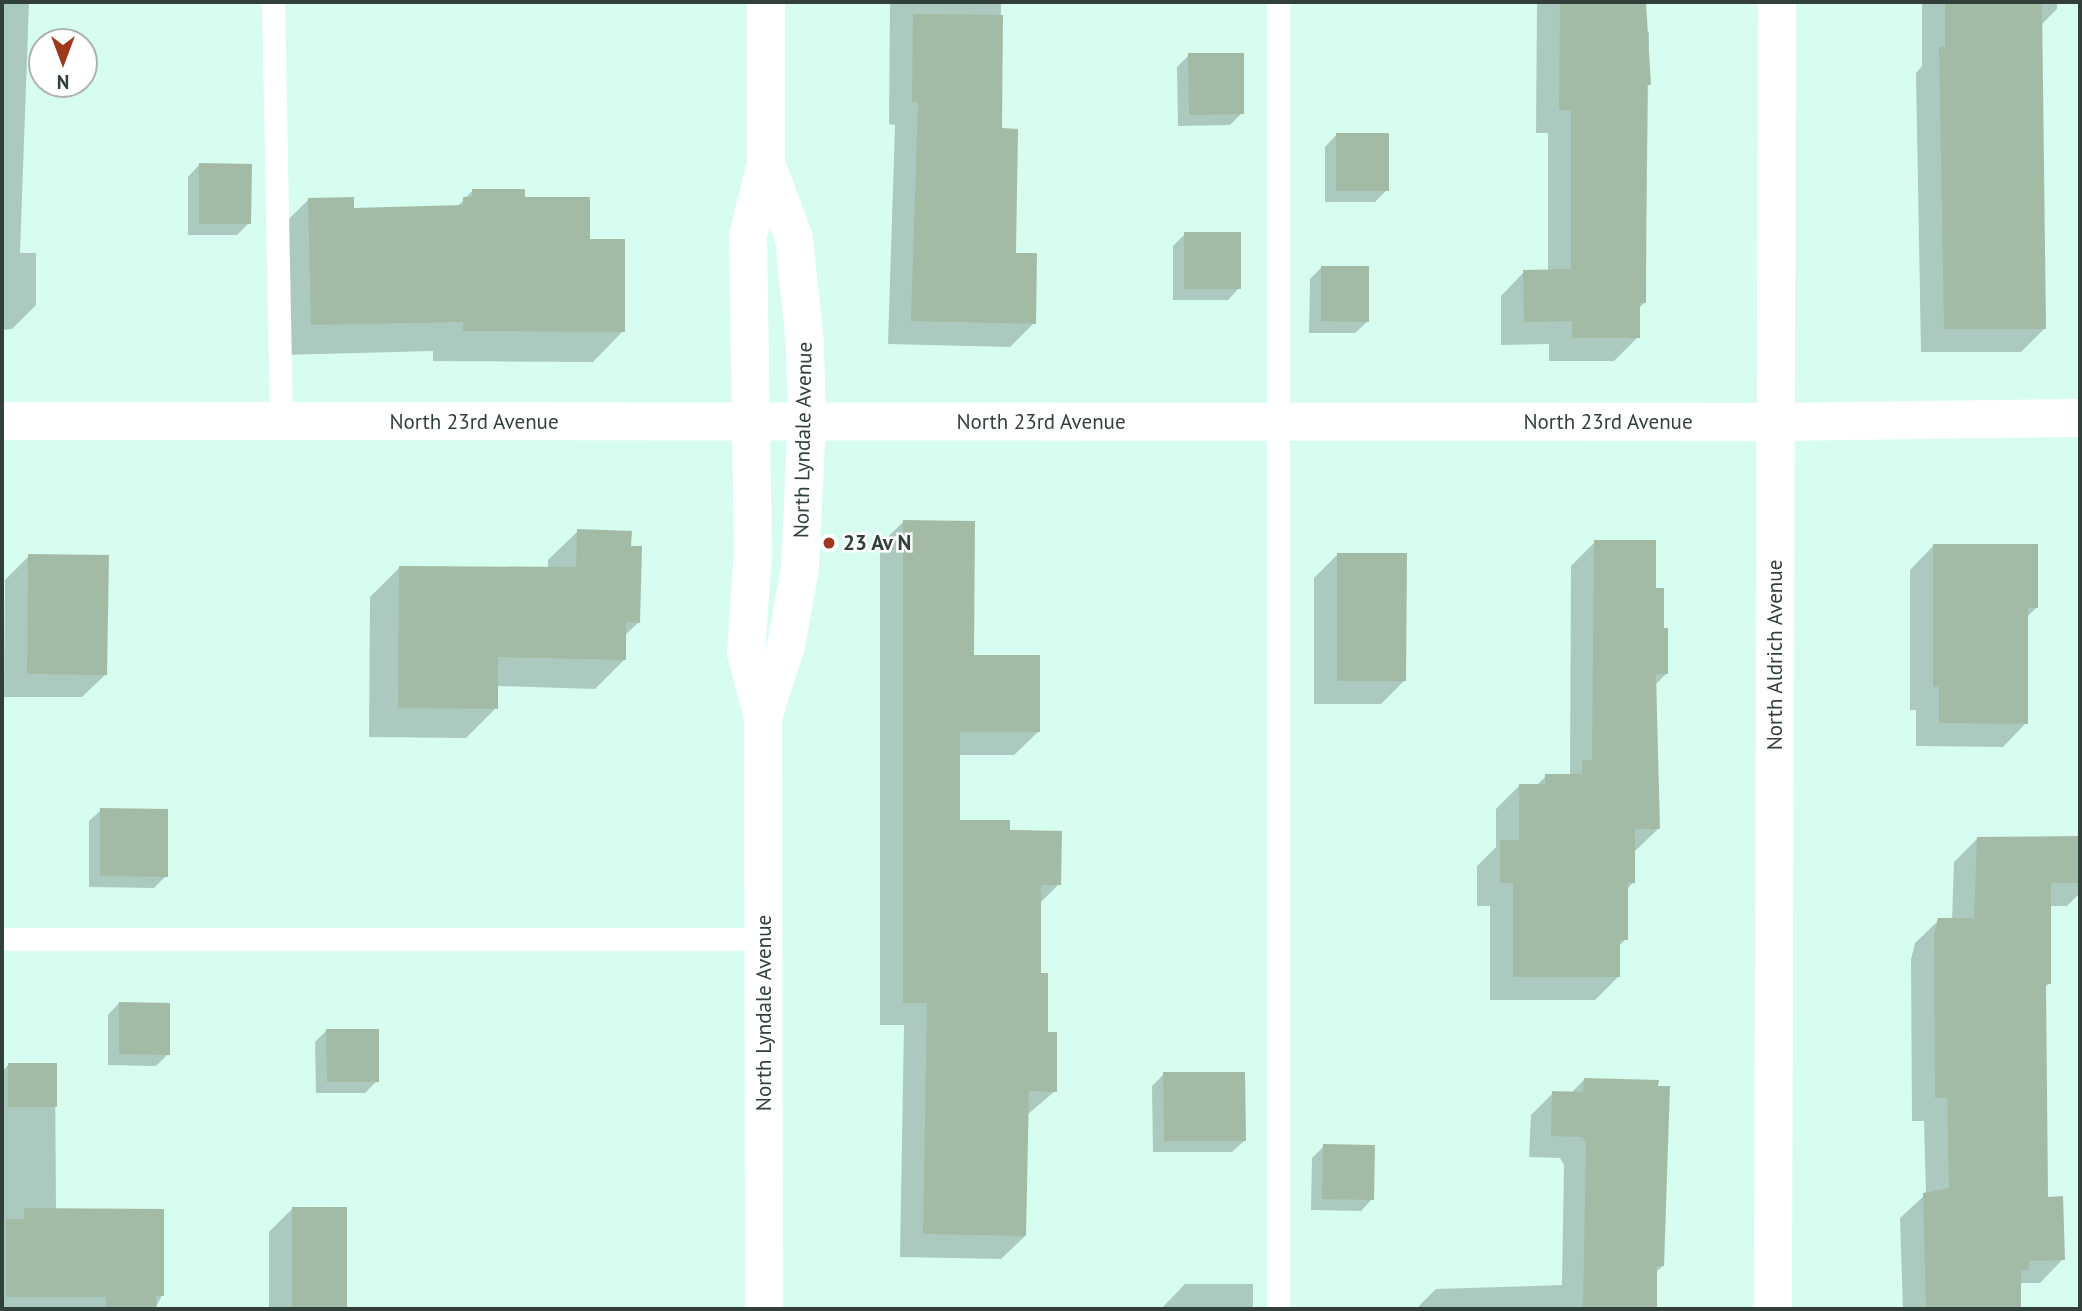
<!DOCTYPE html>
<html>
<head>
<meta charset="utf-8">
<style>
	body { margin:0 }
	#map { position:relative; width:2082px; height:1311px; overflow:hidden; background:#d7fcf0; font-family:"PT Sans",sans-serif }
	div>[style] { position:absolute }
	.shadow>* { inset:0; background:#0003 }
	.building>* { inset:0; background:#a3bba4 }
	.service>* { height:23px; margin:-11.5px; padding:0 11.5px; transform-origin:11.5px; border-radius:11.5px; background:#fff }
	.minor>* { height:38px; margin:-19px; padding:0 19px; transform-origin:19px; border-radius:19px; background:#fff }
	.tertiary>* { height:38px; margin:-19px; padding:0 19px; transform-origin:19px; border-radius:19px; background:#fff }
	.dots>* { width:19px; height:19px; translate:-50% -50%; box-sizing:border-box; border:4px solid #fff; border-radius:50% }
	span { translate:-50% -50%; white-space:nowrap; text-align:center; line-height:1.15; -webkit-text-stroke:5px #fff; paint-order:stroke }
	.street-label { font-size:21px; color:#31403b }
	.poi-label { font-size:21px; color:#31403b; font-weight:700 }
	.left { translate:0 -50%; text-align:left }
	.frame { position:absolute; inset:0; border:4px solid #31403b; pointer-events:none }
	.north { position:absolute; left:28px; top:28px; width:70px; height:70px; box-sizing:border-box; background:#fff; border:2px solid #adb3b1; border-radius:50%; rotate:180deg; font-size:19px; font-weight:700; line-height:28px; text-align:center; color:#31403b }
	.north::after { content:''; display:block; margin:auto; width:24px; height:32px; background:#a0381b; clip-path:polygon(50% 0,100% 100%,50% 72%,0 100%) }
</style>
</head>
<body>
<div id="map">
	<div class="shadow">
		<i style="clip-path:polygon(2px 2px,29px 2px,20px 253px,36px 253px,36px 305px,12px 329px,2px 330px)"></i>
		<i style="clip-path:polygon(882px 2px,1001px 2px,1000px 130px,1014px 255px,1034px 323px,1010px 347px,888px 344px,895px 125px,889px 124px,890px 4px)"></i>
		<i style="clip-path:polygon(1537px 2px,1645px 2px,1645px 32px,1649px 32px,1645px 302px,1638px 309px,1638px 337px,1614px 361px,1549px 361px,1549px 344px,1501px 345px,1501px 296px,1524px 272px,1548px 271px,1548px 133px,1536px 133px)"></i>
		<i style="clip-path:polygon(1922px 2px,2057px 2px,2057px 9px,2041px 25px,2045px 328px,2021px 352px,1921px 352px,1916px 73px,1922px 66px)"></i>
		<i style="clip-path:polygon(1189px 55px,1242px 113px,1230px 125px,1178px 126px,1177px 67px)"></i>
		<i style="clip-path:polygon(1336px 135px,1387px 190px,1375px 202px,1325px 202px,1325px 147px)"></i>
		<i style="clip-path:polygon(199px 165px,249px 223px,237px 235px,188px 235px,188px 177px)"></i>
		<i style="clip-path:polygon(472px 191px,523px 199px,588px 241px,623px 331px,593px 362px,433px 361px,433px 351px,281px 355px,278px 230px,309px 199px,352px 210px,457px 207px)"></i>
		<i style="clip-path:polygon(1185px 234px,1239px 288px,1228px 300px,1173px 300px,1173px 246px)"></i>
		<i style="clip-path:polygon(1322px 267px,1367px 322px,1355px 333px,1309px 333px,1310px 279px)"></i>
		<i style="clip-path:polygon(903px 522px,972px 657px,1038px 732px,1014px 755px,958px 755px,958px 822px,1008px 832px,1059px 884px,1039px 904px,1039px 975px,1055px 1091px,1027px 1115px,1025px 1236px,1001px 1259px,900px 1257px,904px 1025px,880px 1025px,880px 545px)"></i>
		<i style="clip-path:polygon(578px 531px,629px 548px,638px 623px,624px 636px,624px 660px,595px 689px,496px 686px,496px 708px,466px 738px,369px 737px,370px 597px,400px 567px,548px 569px,548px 560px)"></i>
		<i style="clip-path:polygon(1595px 542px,1654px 590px,1667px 673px,1655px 685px,1658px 829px,1633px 853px,1633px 883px,1626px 890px,1626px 939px,1618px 947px,1618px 977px,1595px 1000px,1490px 1000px,1490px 906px,1477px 906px,1477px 866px,1496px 847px,1496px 809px,1520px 785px,1537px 785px,1546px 776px,1570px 776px,1571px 566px)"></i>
		<i style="clip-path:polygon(1933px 546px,2036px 608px,2026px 618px,2026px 723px,2003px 747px,1916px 746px,1916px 710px,1910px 710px,1910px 570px)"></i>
		<i style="clip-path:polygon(1338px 554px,1405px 680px,1381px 704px,1314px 704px,1314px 578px)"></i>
		<i style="clip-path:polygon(29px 556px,106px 674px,82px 697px,4px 697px,5px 580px)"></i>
		<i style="clip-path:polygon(101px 810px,166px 876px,154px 888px,89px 887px,89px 821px)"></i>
		<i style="clip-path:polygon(1978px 838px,2080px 838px,2080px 893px,2067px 906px,2049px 906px,2049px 983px,2045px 988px,2047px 1199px,2063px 1259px,2040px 1283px,2019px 1283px,2019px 1309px,1903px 1309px,1900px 1218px,1926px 1194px,1924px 1121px,1912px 1121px,1911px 960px,1915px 943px,1939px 920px,1952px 920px,1954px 862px)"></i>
		<i style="clip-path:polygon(119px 1003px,168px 1054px,156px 1066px,108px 1065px,108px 1015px)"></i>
		<i style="clip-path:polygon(327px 1030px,377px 1081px,365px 1093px,316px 1093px,315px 1042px)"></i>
		<i style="clip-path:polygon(8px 1065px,55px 1065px,56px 1210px,162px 1295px,155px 1309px,2px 1309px,2px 1072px)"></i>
		<i style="clip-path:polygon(1164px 1074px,1244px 1141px,1232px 1152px,1153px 1152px,1152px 1086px)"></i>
		<i style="clip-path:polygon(1584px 1080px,1663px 1266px,1655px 1273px,1653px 1309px,1416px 1309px,1436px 1289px,1562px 1285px,1564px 1165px,1560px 1158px,1529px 1157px,1531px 1115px,1553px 1093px,1571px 1093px)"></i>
		<i style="clip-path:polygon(1324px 1146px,1372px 1199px,1361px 1211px,1311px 1210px,1312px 1158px)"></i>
		<i style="clip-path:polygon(293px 1208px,346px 1208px,345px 1309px,269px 1309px,269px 1232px)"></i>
		<i style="clip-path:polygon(1185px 1284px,1253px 1284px,1253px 1309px,1161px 1309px)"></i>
	</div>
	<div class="building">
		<i style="clip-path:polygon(1560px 2px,1646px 2px,1651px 85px,1647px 85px,1646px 303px,1640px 303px,1640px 338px,1572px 338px,1572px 321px,1524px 322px,1523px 270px,1571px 269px,1571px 110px,1559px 110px)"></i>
		<i style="clip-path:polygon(1945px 2px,2042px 2px,2046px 329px,1944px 329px,1939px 47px,1945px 47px)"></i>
		<i style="clip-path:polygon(913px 14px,1003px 15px,1002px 128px,1018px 129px,1016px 253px,1037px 253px,1036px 324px,911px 321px,918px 102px,912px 102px)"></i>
		<i style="clip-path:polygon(1188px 53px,1244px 53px,1244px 114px,1189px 115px)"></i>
		<i style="clip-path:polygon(1336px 133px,1389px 133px,1389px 191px,1336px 191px)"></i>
		<i style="clip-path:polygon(199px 163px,252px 164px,251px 224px,199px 224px)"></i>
		<i style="clip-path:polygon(472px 189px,525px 189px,525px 197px,590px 197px,590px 239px,625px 239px,625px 332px,463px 331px,463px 322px,311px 325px,308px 198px,354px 197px,354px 208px,463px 205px,463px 197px,472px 197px)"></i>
		<i style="clip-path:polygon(1184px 232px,1241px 232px,1241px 289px,1184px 289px)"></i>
		<i style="clip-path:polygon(1321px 266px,1369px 266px,1369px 322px,1321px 321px)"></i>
		<i style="clip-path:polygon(903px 520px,975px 521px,974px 655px,1040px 655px,1040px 732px,960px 732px,960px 820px,1010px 820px,1010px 830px,1062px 831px,1061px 885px,1041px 885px,1041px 973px,1048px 973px,1048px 1032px,1057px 1032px,1057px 1092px,1029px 1091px,1026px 1236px,923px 1234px,927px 1003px,903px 1003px)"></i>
		<i style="clip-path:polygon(577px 529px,632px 531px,631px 546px,642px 546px,640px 623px,626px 622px,626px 660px,498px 657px,498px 709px,398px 708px,399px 566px,576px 567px)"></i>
		<i style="clip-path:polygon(1594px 540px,1656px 540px,1656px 588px,1664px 588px,1664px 628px,1668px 628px,1668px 674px,1656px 674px,1660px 829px,1635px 829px,1635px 883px,1628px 883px,1628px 940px,1620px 940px,1620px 977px,1513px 977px,1513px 883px,1500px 883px,1500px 840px,1519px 840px,1519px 784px,1545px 784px,1545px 774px,1582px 774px,1582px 760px,1592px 760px)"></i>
		<i style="clip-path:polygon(1933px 544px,2038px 544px,2038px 608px,2028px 608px,2028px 724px,1939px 723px,1939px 687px,1933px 687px)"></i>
		<i style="clip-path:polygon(1337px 553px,1407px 553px,1406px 681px,1337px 681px)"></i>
		<i style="clip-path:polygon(28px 554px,109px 555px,107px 675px,27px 674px)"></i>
		<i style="clip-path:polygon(100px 808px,168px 809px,168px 877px,100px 876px)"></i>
		<i style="clip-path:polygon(2080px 836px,2080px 883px,2051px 883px,2051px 984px,2046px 984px,2048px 1197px,2063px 1196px,2065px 1260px,2029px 1261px,2029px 1270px,2021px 1270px,2021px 1309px,1926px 1309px,1923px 1193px,1949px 1188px,1947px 1098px,1935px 1098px,1934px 935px,1938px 918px,1974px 918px,1977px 837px)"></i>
		<i style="clip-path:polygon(119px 1002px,170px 1003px,170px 1055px,119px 1054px)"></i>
		<i style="clip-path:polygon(326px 1029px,379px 1029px,379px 1082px,327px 1082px)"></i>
		<i style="clip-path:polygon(8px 1063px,57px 1063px,57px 1107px,8px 1107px)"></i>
		<i style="clip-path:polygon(1163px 1072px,1245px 1072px,1246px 1141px,1164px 1141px)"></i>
		<i style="clip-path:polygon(1584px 1078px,1659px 1080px,1658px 1086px,1670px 1086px,1664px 1266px,1657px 1266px,1657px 1309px,1583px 1309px,1586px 1142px,1582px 1137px,1551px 1136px,1552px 1091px,1583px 1092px)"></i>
		<i style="clip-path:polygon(1323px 1144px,1375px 1145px,1374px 1200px,1322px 1199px)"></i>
		<i style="clip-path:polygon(292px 1207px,347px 1207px,347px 1309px,292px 1309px)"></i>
		<i style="clip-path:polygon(24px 1208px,164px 1209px,164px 1296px,156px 1296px,156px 1309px,106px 1309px,106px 1297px,6px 1297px,6px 1219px,24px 1219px)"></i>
	</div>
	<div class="service">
		<i style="left:273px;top:2px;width:421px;rotate:88.9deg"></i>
		<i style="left:2px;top:939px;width:761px"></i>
		<i style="left:1278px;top:1309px;width:1307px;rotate:-90deg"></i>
	</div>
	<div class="minor">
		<i style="left:2px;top:421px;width:1774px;rotate:0.03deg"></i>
		<i style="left:1776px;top:422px;width:304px;rotate:-0.8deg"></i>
		<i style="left:1773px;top:1309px;width:1307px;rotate:-89.82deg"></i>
	</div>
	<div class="tertiary">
		<i style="left:763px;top:717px;width:75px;rotate:-72.1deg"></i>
		<i style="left:786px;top:646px;width:79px;rotate:-79.8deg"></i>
		<i style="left:800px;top:568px;width:146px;rotate:-87.3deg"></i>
		<i style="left:807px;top:422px;width:79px;rotate:-91.5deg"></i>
		<i style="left:805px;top:343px;width:106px;rotate:-96deg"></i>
		<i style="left:794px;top:238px;width:80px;rotate:-110.5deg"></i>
		<i style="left:764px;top:1309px;width:592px;rotate:-90.1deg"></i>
		<i style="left:763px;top:717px;width:66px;rotate:-104.9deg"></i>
		<i style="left:746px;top:653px;width:100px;rotate:-86deg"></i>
		<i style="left:753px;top:553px;width:317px;rotate:-90.9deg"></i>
		<i style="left:748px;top:236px;width:75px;rotate:-76.1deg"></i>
		<i style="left:766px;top:163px;width:161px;rotate:-90deg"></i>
	</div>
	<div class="dots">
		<i style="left:829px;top:543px;background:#a0381b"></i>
	</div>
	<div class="street-label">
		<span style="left:474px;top:422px">North 23rd Avenue</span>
		<span style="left:1041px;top:422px">North 23rd Avenue</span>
		<span style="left:1608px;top:422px">North 23rd Avenue</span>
		<span style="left:803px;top:440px;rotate:-89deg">North Lyndale Avenue</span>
		<span style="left:1775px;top:655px;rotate:-90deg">North Aldrich Avenue</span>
		<span style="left:764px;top:1013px;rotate:-90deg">North Lyndale Avenue</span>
	</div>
	<div class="poi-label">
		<span class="left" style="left:843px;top:543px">23 Av N</span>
	</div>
	<div class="frame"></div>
	<div class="north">N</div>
</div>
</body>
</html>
